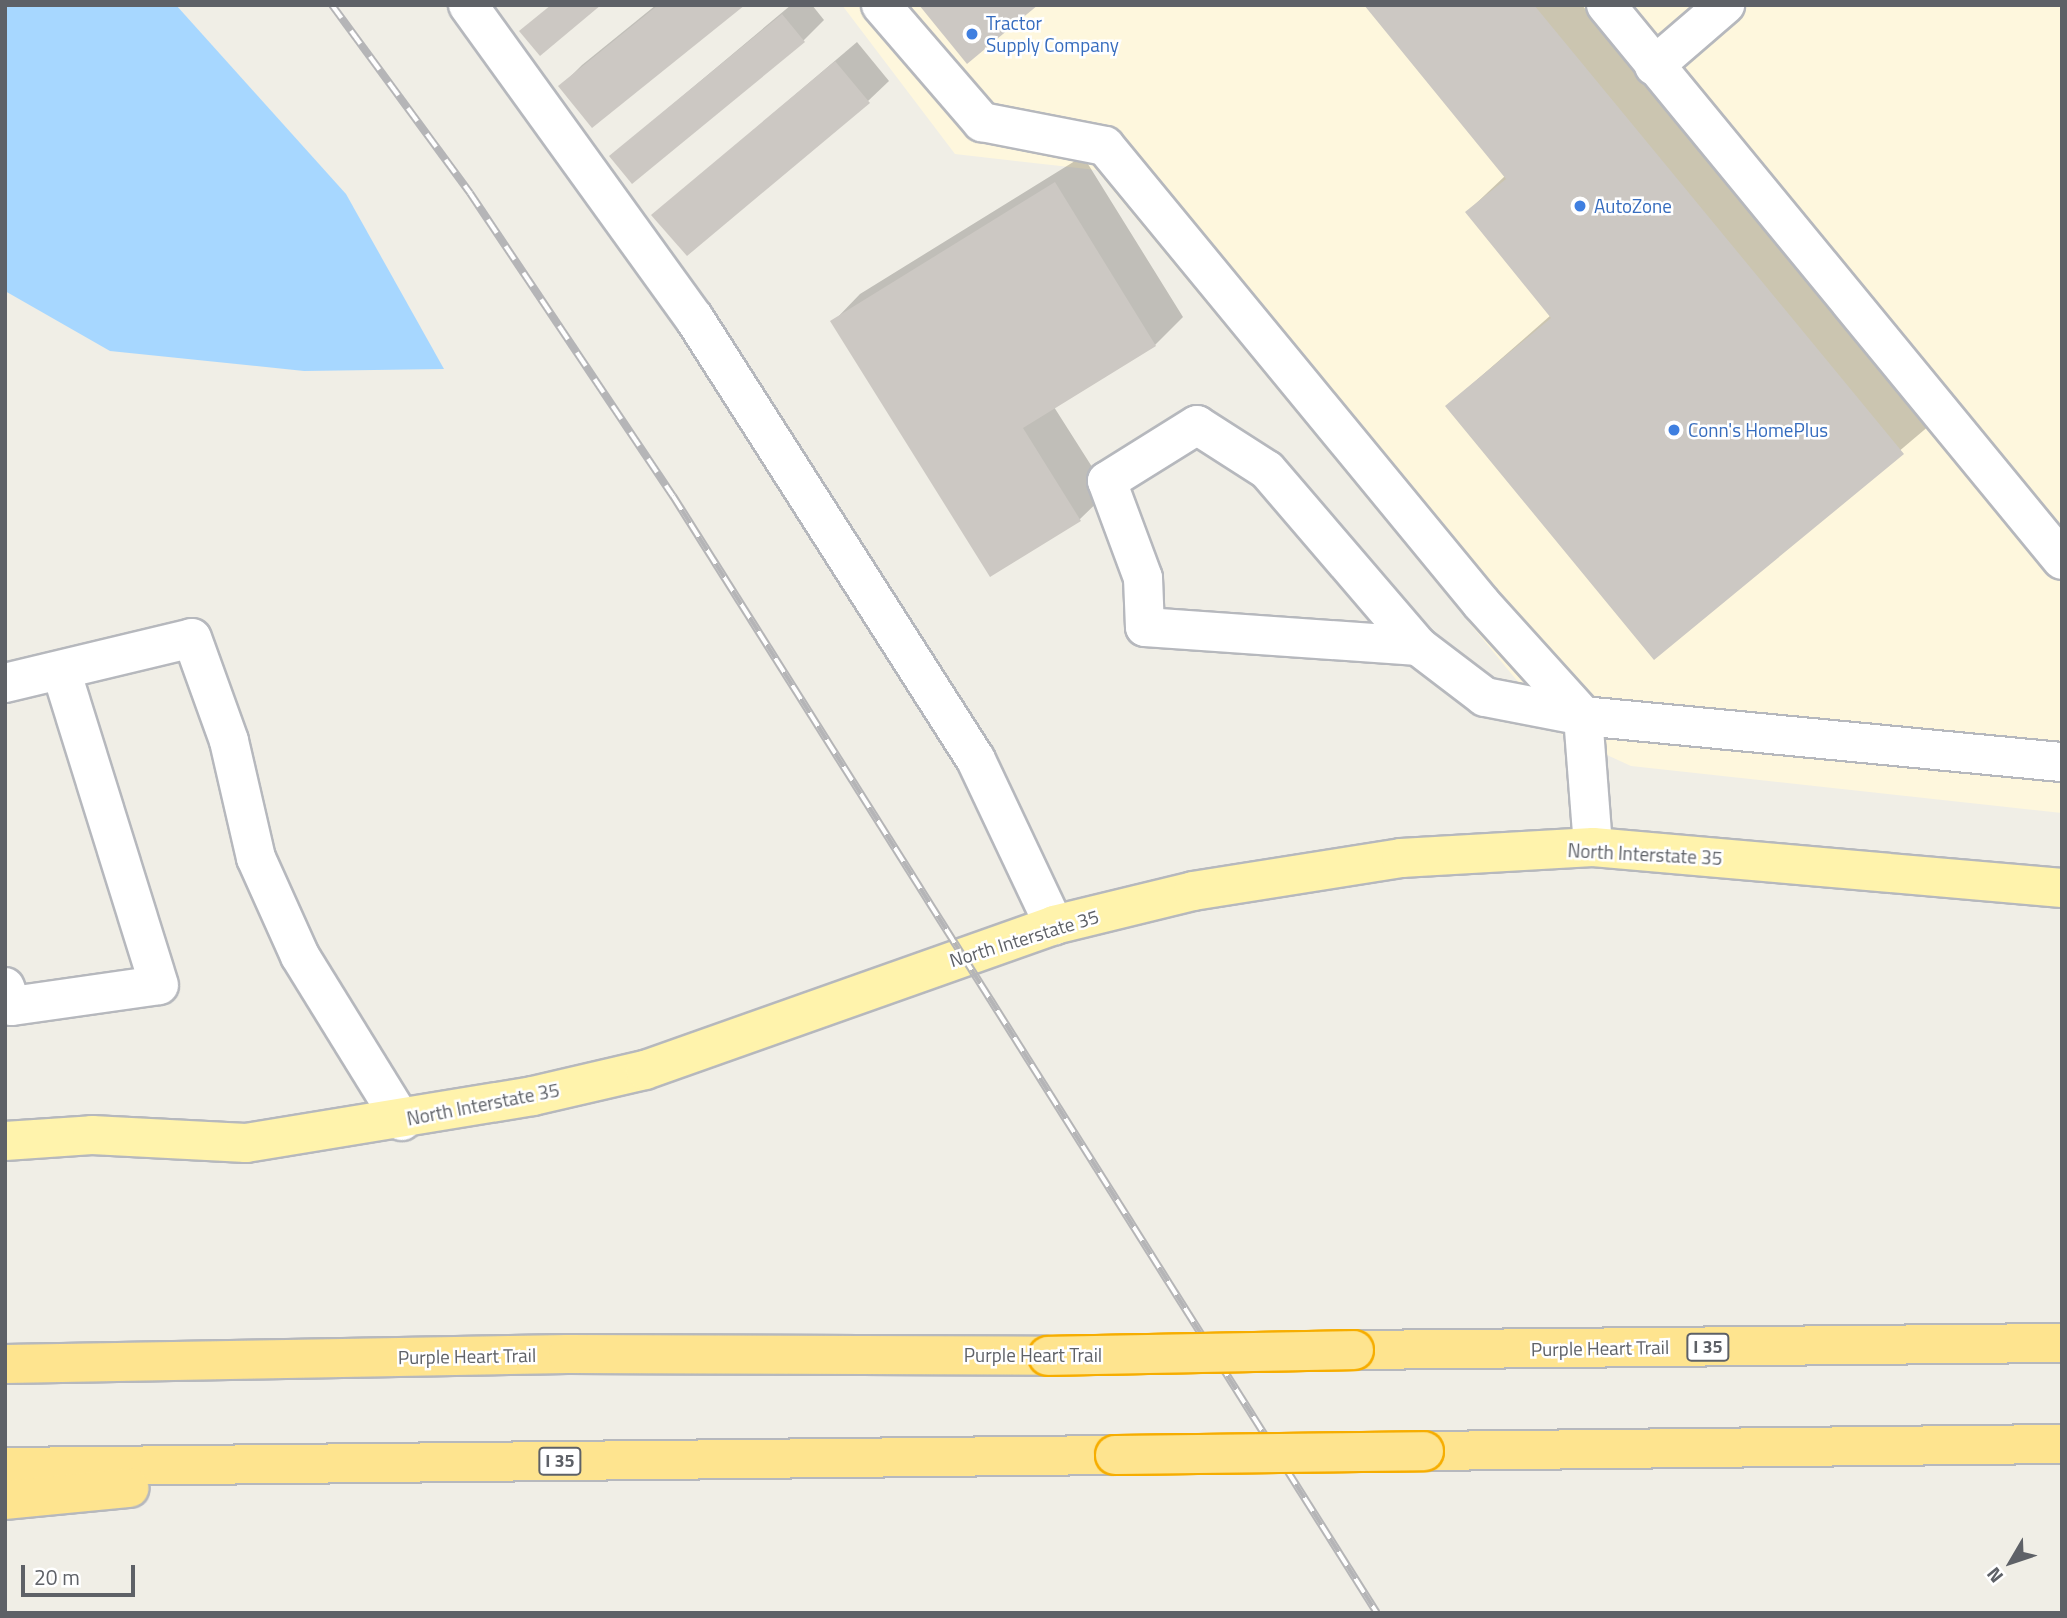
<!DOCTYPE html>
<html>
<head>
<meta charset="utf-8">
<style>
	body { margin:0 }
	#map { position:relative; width:2067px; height:1618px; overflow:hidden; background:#f0eee6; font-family:"Titillium Web",sans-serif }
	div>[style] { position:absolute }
	.commercial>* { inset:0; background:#fef7dd }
	.water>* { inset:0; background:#a7d7ff }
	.shadow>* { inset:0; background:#0003 }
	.building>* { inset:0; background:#ccc8c3 }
	.roads { filter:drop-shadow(2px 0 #b6b8bd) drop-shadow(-2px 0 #b6b8bd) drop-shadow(0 2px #b6b8bd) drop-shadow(0 -2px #b6b8bd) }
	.minor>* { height:38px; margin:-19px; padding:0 19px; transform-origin:19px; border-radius:19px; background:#fff }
	.major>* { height:38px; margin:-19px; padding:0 19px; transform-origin:19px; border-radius:19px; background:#fff3ac }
	.highway>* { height:38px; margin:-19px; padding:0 19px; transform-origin:19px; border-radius:19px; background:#fee48f }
	.rail>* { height:8px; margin-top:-4px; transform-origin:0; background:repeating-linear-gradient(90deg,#fff 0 16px,#b5b5b7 0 32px); box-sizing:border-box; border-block:2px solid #b5b5b7 }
	.bridges { filter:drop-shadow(2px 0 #f6ad00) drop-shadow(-2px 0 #f6ad00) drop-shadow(0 2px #f6ad00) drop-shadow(0 -2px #f6ad00) }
	.highway-bridge>* { height:38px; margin:-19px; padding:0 19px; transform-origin:19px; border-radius:19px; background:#fee48f }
	.dots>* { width:19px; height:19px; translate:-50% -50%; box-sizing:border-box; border:4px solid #fff; border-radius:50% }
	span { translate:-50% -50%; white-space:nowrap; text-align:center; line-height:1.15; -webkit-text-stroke:5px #fff; paint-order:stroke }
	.shield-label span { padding:2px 5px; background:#fff; border:2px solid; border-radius:5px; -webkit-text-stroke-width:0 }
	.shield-label { font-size:18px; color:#5e6167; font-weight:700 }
	.shop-label { font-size:19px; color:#366cbe }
	.left { translate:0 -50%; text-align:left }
	.street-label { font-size:19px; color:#5e6167 }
	.frame { position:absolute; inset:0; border:7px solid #5e6167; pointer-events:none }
	.north { position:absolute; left:1976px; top:1527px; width:70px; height:70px; -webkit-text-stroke:5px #fff; paint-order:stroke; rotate:231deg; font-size:19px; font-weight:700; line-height:28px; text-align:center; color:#5e6167 }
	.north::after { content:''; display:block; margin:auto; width:24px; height:32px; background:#5e6167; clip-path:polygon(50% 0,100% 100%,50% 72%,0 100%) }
	.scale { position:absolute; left:21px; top:1565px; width:114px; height:32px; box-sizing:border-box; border:4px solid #5e6167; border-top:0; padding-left:9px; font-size:21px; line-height:24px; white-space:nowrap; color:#5e6167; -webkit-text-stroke:5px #fff; paint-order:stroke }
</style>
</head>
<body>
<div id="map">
	<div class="commercial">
		<i style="clip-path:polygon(842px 5px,2062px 5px,2062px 813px,1631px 766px,1561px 734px,1096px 170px,955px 154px)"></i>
	</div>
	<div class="water">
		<i style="clip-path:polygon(5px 5px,176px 5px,346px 194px,444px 369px,304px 371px,110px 351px,5px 291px)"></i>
	</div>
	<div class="shadow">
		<i style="clip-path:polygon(656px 5px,742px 5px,561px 86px,582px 65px)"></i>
		<i style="clip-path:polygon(791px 5px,812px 5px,824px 20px,803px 41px,611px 156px)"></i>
		<i style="clip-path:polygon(1366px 5px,1582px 5px,1930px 425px,1655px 658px,1447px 406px,1551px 315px,1467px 212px,1505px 176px)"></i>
		<i style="clip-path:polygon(857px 42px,889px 81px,868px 101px,654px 215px)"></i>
		<i style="clip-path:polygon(1083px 156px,1183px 317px,1155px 345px,1054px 407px,1108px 492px,1080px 519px,990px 575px,833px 322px,860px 294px)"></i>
	</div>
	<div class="building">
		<i style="clip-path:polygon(551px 5px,601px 5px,540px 56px,519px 31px)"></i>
		<i style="clip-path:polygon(658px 5px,745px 5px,592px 128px,558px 86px)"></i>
		<i style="clip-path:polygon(919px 5px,1038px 5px,967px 64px)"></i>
		<i style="clip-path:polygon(1364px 5px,1534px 5px,1904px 454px,1654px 660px,1445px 406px,1551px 318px,1465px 212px,1506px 179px)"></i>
		<i style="clip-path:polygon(782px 14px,805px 42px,632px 184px,609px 156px)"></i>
		<i style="clip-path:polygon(835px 61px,870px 103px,687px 256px,651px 215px)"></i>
		<i style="clip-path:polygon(1055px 182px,1156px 346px,1023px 428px,1081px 521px,990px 577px,830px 321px)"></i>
	</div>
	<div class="roads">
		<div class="minor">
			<i style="left:468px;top:5px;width:386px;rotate:54.2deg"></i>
			<i style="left:694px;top:318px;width:524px;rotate:57.46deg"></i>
			<i style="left:976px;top:760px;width:183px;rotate:64.7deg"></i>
			<i style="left:881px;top:5px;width:155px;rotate:49.2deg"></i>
			<i style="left:982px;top:122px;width:125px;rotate:11deg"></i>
			<i style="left:1105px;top:146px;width:592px;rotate:50.55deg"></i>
			<i style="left:1481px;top:603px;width:152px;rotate:47.9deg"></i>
			<i style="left:1583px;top:716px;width:131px;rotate:85.6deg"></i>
			<i style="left:1606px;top:5px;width:718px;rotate:50.59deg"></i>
			<i style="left:1654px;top:66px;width:94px;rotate:-40.7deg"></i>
			<i style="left:1418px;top:646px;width:232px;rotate:-130.6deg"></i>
			<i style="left:1267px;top:470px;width:83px;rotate:-147.3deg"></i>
			<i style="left:1197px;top:425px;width:106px;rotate:148.1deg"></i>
			<i style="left:1107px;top:481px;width:103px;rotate:69.6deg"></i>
			<i style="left:1143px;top:578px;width:49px;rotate:87.7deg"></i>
			<i style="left:1145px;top:627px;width:274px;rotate:4deg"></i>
			<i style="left:1418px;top:646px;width:84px;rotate:37.3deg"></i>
			<i style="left:1485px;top:697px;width:100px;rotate:11deg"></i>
			<i style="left:1583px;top:716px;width:481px;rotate:5.5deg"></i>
			<i style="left:5px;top:683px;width:192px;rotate:-13.5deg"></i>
			<i style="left:192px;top:638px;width:109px;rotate:70.2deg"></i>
			<i style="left:229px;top:741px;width:120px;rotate:77deg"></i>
			<i style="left:256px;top:858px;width:107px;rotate:65.8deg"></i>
			<i style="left:300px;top:956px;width:194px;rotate:58.3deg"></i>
			<i style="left:5px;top:987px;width:20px;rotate:70deg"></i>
			<i style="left:12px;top:1006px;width:148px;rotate:-8.1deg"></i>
			<i style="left:159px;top:985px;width:329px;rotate:-107.3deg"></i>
		</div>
		<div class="major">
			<i style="left:5px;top:1141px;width:87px;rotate:-3.9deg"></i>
			<i style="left:92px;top:1135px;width:154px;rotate:3deg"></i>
			<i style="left:246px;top:1143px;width:291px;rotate:-9.3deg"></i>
			<i style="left:533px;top:1096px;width:115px;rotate:-13.1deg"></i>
			<i style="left:645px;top:1070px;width:434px;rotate:-19.5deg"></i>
			<i style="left:1054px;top:925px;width:143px;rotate:-13.7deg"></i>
			<i style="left:1193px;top:891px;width:211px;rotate:-9deg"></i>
			<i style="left:1401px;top:858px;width:192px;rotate:-3.3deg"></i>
			<i style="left:1593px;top:847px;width:471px;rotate:5deg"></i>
		</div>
		<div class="highway">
			<i style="left:1354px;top:1350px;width:708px;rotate:-0.57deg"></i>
			<i style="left:5px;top:1364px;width:563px;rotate:-1.02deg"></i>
			<i style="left:568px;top:1354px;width:480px;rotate:0.2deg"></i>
			<i style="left:1424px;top:1451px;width:638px;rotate:-0.63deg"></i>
			<i style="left:5px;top:1467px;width:1110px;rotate:-0.62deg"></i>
			<i style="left:5px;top:1500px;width:125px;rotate:-5.5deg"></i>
		</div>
	</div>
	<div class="rail">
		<i style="left:332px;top:5px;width:233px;rotate:53.7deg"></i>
		<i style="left:470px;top:193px;width:365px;rotate:56.2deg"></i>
		<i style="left:673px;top:496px;width:1320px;rotate:57.78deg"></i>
	</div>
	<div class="bridges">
		<div class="highway-bridge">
			<i style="left:1048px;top:1356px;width:306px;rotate:-1.1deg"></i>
			<i style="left:1115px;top:1455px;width:309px;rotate:-0.7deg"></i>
		</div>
	</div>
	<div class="dots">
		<i style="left:972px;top:34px;background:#3f7fe0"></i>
		<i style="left:1580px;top:206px;background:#3f7fe0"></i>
		<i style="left:1674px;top:430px;background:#3f7fe0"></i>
	</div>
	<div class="shield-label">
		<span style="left:1708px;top:1347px">I 35</span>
		<span style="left:560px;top:1461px">I 35</span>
	</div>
	<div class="shop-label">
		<span class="left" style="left:986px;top:34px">Tractor<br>Supply Company</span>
		<span class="left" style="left:1594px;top:206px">AutoZone</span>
		<span class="left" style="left:1688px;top:430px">Conn's HomePlus</span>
	</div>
	<div class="street-label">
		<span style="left:1645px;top:854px;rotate:3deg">North Interstate 35</span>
		<span style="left:1024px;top:938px;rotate:-17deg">North Interstate 35</span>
		<span style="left:483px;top:1104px;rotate:-11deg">North Interstate 35</span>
		<span style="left:1600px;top:1348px;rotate:-1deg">Purple Heart Trail</span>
		<span style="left:1033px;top:1355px">Purple Heart Trail</span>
		<span style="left:467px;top:1356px;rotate:-1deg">Purple Heart Trail</span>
	</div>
	<div class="frame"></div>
	<div class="north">N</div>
	<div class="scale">20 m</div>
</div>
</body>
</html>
